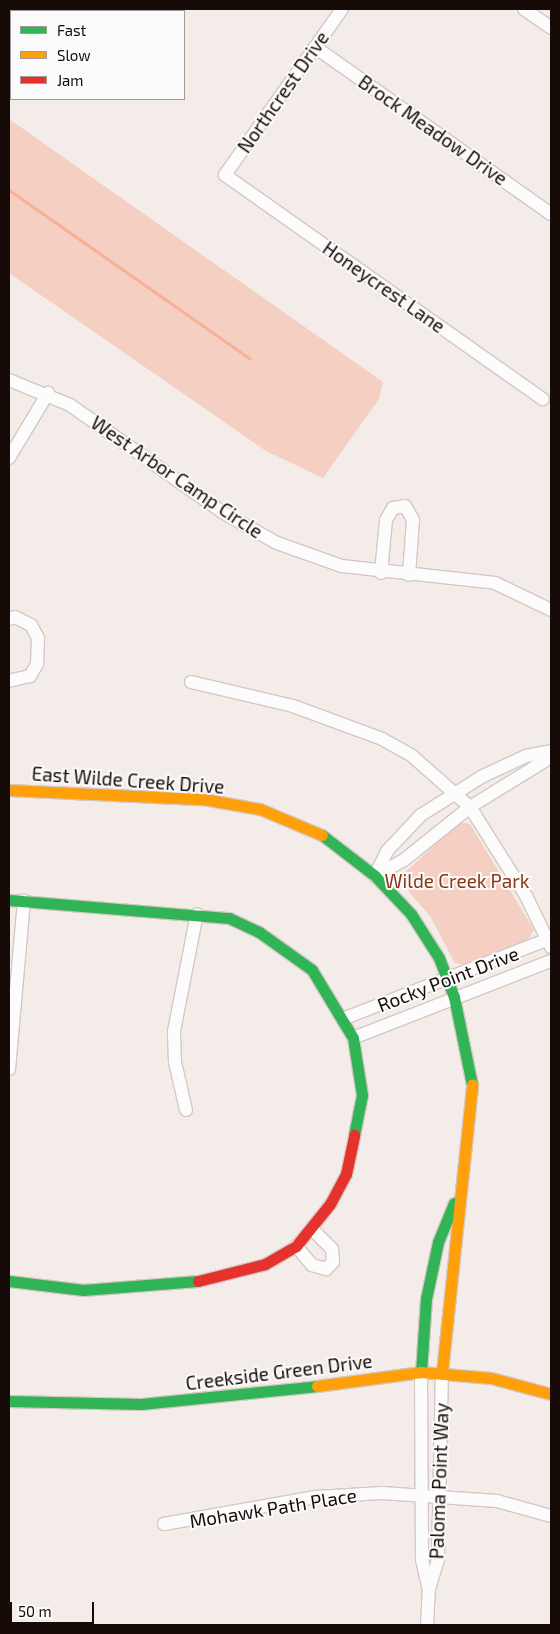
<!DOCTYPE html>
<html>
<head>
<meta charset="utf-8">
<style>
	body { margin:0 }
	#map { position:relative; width:560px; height:1634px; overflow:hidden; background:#f4ece9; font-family:"Exo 2",sans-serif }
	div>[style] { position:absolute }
	.green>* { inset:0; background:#f5cfc2 }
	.stream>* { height:3px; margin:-1.5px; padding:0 1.5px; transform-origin:1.5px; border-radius:1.5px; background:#f6b098 }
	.roads { filter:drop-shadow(1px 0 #d3c8c4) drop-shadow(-1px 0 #d3c8c4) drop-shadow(0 1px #d3c8c4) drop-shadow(0 -1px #d3c8c4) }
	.street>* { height:12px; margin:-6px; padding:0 6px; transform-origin:6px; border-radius:6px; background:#fdfcfc }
	.fast>* { height:11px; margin:-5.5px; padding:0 5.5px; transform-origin:5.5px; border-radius:5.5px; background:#30b455 }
	.slow>* { height:11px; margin:-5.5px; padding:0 5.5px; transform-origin:5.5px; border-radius:5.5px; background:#ff9f0a }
	.jam>* { height:11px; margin:-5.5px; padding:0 5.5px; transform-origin:5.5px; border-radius:5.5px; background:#e5322d }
	span { translate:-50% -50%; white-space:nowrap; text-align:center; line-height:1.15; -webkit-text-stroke:4px #fbfbfb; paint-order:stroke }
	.street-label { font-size:19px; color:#170b07 }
	.park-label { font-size:19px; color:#8a3514 }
	.frame { position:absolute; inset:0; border:10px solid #170b07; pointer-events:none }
	.legend { position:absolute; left:10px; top:10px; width:175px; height:90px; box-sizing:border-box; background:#fbfbfb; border:1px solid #a09b99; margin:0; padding:6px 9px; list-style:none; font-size:15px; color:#170b07 }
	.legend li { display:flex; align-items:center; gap:10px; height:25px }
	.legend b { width:25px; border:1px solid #a09b99 }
	.scale { position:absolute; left:10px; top:1602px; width:84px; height:22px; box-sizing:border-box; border:2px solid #170b07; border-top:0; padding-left:6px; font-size:15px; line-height:18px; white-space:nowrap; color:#170b07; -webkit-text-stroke:4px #fbfbfb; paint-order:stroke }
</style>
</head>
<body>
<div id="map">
	<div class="green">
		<i style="clip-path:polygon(9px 119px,383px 382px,379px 399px,323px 478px,266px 451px,9px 273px)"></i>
		<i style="clip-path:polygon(460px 822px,470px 824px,534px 930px,528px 940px,466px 965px,455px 963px,430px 916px,401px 883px,403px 874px)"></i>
	</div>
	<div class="stream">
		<i style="left:9px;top:190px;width:294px;rotate:35deg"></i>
	</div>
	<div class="roads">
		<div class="street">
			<i style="left:342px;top:9px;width:203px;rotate:125.2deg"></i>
			<i style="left:225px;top:175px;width:389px;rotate:35.2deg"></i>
			<i style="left:524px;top:9px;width:33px;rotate:35deg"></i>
			<i style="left:153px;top:11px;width:3px;rotate:-45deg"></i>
			<i style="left:9px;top:23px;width:3px;rotate:45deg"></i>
			<i style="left:315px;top:47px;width:289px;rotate:35.3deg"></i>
			<i style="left:9px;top:380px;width:66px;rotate:22.3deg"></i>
			<i style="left:70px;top:405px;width:186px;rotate:35.1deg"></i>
			<i style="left:222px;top:512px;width:63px;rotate:29.4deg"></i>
			<i style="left:277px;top:543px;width:69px;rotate:19.5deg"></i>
			<i style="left:342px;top:566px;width:154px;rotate:6.3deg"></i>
			<i style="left:495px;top:583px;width:62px;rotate:25.7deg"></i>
			<i style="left:9px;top:458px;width:76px;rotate:-59deg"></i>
			<i style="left:381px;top:573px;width:53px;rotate:-84.6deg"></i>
			<i style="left:386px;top:520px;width:14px;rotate:-60deg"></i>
			<i style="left:393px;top:508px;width:12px;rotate:-9deg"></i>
			<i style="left:405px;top:506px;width:16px;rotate:60deg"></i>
			<i style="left:413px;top:520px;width:55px;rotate:94.2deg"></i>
			<i style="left:9px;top:619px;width:6px;rotate:-18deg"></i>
			<i style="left:15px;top:617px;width:18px;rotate:27deg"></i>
			<i style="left:31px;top:625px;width:15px;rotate:62deg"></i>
			<i style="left:38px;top:638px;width:26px;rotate:92deg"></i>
			<i style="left:37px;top:664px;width:14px;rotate:120deg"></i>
			<i style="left:30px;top:676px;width:22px;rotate:167deg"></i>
			<i style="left:191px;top:682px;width:105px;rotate:13.2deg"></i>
			<i style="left:293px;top:706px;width:95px;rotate:20.3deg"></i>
			<i style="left:382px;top:739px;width:33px;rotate:29deg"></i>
			<i style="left:411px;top:755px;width:79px;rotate:41.4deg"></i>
			<i style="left:470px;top:807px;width:105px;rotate:57.8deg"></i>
			<i style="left:526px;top:896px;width:57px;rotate:63.9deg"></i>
			<i style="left:375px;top:876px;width:28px;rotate:-64deg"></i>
			<i style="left:387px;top:851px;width:50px;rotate:-46.6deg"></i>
			<i style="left:421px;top:815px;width:73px;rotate:-32.2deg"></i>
			<i style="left:483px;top:776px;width:47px;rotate:-24.9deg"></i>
			<i style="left:526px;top:756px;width:25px;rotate:-11deg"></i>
			<i style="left:375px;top:876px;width:33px;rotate:-29deg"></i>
			<i style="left:404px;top:860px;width:85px;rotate:-38.8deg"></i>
			<i style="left:470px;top:807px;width:95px;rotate:-31.7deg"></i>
			<i style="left:345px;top:1018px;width:221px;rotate:-21.2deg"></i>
			<i style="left:353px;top:1038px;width:212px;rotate:-21.3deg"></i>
			<i style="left:9px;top:1069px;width:169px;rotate:-84.9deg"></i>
			<i style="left:186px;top:1110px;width:49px;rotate:-102.9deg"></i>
			<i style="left:175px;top:1062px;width:31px;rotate:-92deg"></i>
			<i style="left:174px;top:1031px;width:119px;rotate:-78.9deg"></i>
			<i style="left:296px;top:1246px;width:25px;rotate:50deg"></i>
			<i style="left:312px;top:1265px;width:15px;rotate:16deg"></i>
			<i style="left:326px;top:1269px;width:10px;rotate:-45deg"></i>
			<i style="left:333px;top:1262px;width:13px;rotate:-94deg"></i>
			<i style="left:332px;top:1249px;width:27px;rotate:-135deg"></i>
			<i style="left:421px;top:1372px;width:188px;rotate:89.7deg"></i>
			<i style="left:422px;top:1560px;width:28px;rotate:77deg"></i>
			<i style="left:164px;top:1524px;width:154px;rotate:-10.1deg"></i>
			<i style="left:316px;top:1497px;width:66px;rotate:-3.5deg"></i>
			<i style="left:382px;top:1493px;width:115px;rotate:4deg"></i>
			<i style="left:497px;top:1501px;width:56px;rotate:15.5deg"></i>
			<i style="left:427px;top:1625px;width:36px;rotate:-87deg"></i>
			<i style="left:429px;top:1589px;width:31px;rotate:-73deg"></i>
			<i style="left:438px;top:1559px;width:187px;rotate:-88.8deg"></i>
		</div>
		<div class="fast">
			<i style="left:322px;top:835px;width:67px;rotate:37.7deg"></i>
			<i style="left:375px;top:876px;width:52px;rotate:46.5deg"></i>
			<i style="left:411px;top:914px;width:52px;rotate:57.5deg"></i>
			<i style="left:439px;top:958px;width:42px;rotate:69deg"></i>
			<i style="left:454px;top:997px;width:90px;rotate:78.4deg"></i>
			<i style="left:9px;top:900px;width:221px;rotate:4.7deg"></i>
			<i style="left:229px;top:918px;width:33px;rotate:25deg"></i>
			<i style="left:259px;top:932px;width:65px;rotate:35.6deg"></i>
			<i style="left:312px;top:970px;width:79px;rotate:58.9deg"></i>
			<i style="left:353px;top:1038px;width:58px;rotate:81deg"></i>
			<i style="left:362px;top:1095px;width:41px;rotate:101.3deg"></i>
			<i style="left:9px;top:1281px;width:75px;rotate:6.9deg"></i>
			<i style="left:83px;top:1290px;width:115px;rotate:-4.5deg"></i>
			<i style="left:421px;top:1372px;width:73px;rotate:-86.1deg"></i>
			<i style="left:426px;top:1299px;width:58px;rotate:-78.1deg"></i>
			<i style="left:438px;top:1242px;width:42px;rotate:-67.7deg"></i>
			<i style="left:9px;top:1401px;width:132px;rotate:1.3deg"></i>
			<i style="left:141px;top:1404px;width:177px;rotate:-5.8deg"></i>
		</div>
		<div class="slow">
			<i style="left:9px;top:790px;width:194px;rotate:2.7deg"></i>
			<i style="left:203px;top:799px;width:58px;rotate:10deg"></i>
			<i style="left:260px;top:809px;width:67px;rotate:22.8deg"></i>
			<i style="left:442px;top:1372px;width:289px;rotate:-84deg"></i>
			<i style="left:317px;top:1386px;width:105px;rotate:-7.7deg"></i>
			<i style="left:421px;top:1372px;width:70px;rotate:4.9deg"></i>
			<i style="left:491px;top:1378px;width:62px;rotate:14.9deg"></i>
		</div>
		<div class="jam">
			<i style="left:198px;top:1281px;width:69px;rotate:-14.2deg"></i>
			<i style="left:265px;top:1264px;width:36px;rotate:-30deg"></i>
			<i style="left:296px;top:1246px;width:54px;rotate:-51deg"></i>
			<i style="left:330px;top:1204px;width:34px;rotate:-62deg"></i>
			<i style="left:346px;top:1174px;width:40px;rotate:-78deg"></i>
		</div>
	</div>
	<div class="street-label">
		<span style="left:283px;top:92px;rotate:-55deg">Northcrest Drive</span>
		<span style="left:433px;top:130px;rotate:35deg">Brock Meadow Drive</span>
		<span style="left:384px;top:287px;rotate:35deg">Honeycrest Lane</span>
		<span style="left:177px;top:477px;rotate:34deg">West Arbor Camp Circle</span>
		<span style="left:128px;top:780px;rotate:4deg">East Wilde Creek Drive</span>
		<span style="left:448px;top:979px;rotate:-21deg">Rocky Point Drive</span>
		<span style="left:279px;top:1372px;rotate:-7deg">Creekside Green Drive</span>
		<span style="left:439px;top:1481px;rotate:-88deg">Paloma Point Way</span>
		<span style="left:273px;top:1508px;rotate:-9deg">Mohawk Path Place</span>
	</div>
	<div class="park-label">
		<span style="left:457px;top:881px">Wilde Creek Park</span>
	</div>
	<div class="frame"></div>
	<ul class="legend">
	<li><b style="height:6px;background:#30b455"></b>Fast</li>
	<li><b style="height:6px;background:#ff9f0a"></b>Slow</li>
	<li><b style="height:6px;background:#e5322d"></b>Jam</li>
	</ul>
	<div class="scale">50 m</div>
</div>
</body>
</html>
